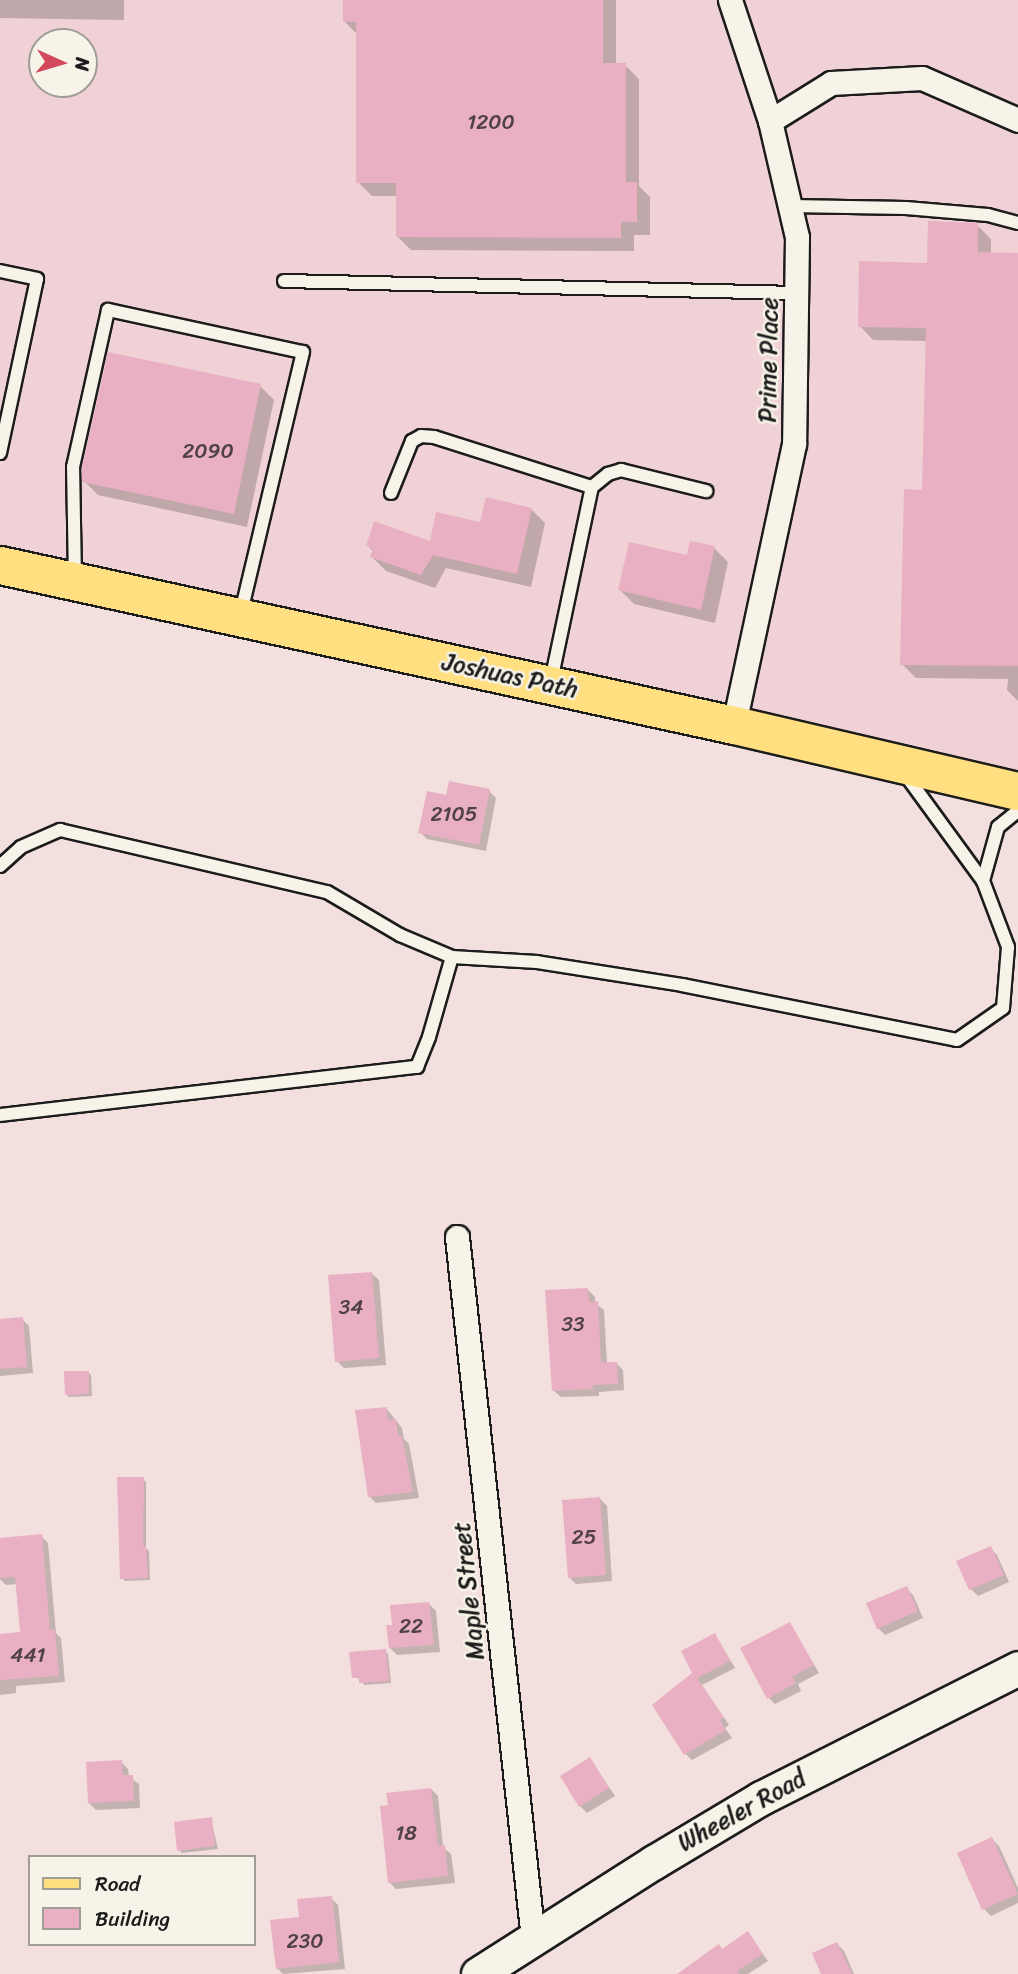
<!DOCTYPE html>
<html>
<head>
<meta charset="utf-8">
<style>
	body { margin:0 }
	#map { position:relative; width:1018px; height:1974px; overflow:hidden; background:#f3dfdd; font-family:Sriracha,sans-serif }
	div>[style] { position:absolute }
	.built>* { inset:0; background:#f0d1d5 }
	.shadow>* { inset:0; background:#0003 }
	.building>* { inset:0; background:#e9b0c3 }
	.roads { filter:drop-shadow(2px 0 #1c1c1c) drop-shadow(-2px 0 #1c1c1c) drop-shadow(0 2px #1c1c1c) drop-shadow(0 -2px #1c1c1c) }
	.lane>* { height:12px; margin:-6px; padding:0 6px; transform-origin:6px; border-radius:6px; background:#f7f3e8 }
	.street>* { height:23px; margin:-11.5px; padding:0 11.5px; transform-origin:11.5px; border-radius:11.5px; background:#f7f3e8 }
	.secondary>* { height:33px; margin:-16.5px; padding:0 16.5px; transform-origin:16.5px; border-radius:16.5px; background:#f7f3e8 }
	.primary>* { height:37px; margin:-18.5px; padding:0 18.5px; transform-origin:18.5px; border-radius:18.5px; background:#ffdf80 }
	span { translate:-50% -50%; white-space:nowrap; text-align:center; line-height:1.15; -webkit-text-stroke:5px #f7f3e8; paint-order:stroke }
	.number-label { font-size:21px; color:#4f4146 }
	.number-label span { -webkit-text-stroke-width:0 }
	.street-label { font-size:24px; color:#1c1c1c }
	.legend { position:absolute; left:28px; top:1855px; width:228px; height:91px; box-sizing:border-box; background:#f7f3e8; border:2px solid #9f9d96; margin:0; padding:9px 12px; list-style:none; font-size:21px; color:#1c1c1c }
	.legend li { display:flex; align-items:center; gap:14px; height:35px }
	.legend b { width:35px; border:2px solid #9f9d96 }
	.north { position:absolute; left:28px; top:28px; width:70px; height:70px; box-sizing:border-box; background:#f7f3e8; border:2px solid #9f9d96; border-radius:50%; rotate:94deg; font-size:19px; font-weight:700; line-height:28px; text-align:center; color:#1c1c1c }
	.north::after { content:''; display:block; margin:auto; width:24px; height:32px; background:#d1495b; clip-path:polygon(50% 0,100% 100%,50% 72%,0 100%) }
</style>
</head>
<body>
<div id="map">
	<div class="built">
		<i style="clip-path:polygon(evenodd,0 0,1018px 0,1018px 786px,0 559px,0 0,42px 42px,84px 42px,84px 84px,42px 84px,42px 42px)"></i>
	</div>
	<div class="shadow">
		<i style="clip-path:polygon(0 0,124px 0,124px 20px,0 18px)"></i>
		<i style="clip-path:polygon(345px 0,616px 0,616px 65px,625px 65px,639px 79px,639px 186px,650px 197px,650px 235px,634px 235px,634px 251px,411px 250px,397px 236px,397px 196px,372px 196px,358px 182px,358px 35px,345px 22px)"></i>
		<i style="clip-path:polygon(977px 225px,991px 239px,991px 254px,1018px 254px,1018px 701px,1007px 690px,1008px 679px,916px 678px,902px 664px,924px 491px,927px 341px,873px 340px,860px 326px)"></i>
		<i style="clip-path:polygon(260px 386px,274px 400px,247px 527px,98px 495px,84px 481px)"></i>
		<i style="clip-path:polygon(531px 509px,545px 523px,531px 587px,446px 568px,435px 588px,386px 571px,372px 557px,374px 552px,368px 546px,432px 543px)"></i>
		<i style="clip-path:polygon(714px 548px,728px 562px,715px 623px,634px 604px,620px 590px)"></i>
		<i style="clip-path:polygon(489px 791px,496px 798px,486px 851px,427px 839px,420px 832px,448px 797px)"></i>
		<i style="clip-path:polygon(372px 1274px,379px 1280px,386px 1365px,344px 1368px,337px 1361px)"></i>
		<i style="clip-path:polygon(588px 1290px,595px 1297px,595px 1303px,604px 1310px,607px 1364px,616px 1363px,623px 1370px,624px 1390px,599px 1392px,599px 1396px,561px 1397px,554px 1391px)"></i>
		<i style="clip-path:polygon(22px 1319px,29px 1326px,33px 1373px,0 1376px,0 1320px)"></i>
		<i style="clip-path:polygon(88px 1372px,91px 1375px,92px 1396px,69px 1397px,66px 1394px)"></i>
		<i style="clip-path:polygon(386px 1408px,402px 1428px,404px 1439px,409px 1444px,419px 1498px,376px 1503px,369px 1496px)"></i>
		<i style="clip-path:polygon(143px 1479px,146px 1482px,146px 1548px,149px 1551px,150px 1580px,125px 1581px,122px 1578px)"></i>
		<i style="clip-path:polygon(600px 1499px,607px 1506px,612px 1581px,576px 1584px,569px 1577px)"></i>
		<i style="clip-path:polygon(41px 1536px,48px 1543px,56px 1633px,61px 1638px,65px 1682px,16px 1686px,16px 1693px,0 1695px,0 1636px,21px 1634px,17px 1584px,6px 1585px,0 1579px,0 1540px)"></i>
		<i style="clip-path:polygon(990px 1548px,997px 1555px,1009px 1582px,978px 1596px,971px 1589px,958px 1562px)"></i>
		<i style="clip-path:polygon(906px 1588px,913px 1595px,923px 1618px,885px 1635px,878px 1628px)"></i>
		<i style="clip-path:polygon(429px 1604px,436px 1611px,440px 1652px,397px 1655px,390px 1648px,393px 1626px)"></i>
		<i style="clip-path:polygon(790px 1624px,819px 1673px,798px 1684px,801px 1691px,775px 1704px,769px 1698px)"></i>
		<i style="clip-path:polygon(715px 1635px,735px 1668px,702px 1685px,729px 1725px,725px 1728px,732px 1738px,692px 1760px,685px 1753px,694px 1673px)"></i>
		<i style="clip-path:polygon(385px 1651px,388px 1654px,391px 1683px,364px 1685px,361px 1679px,353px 1677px)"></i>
		<i style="clip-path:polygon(590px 1759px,615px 1796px,587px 1813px,580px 1806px)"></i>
		<i style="clip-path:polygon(121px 1762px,128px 1769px,129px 1777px,139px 1784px,140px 1808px,96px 1810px,89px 1803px)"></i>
		<i style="clip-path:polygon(431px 1789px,438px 1796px,443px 1847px,451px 1854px,455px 1883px,396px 1889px,389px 1882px)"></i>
		<i style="clip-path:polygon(211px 1819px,218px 1849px,182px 1853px,179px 1850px)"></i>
		<i style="clip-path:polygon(992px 1839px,999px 1846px,1018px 1888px,1018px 1903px,991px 1916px,984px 1909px)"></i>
		<i style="clip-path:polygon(331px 1898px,338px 1905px,345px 1969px,283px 1974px,277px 1968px,301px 1919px)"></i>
		<i style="clip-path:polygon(748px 1934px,768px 1961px,748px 1974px,680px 1974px)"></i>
		<i style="clip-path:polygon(837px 1944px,844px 1951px,854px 1974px,823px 1974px)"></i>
	</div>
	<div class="building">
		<i style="clip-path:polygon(343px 0,603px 0,603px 63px,626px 63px,626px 182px,637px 182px,637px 222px,621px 222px,621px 238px,396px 237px,396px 183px,356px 183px,356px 22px,343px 22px)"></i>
		<i style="clip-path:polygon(928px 221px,978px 223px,978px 252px,1018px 253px,1018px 666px,900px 665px,904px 489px,922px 490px,926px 328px,858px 327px,859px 261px,927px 263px)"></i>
		<i style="clip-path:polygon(108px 352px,261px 384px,234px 514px,82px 482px,82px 468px)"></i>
		<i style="clip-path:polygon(486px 497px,532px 508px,517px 574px,433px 555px,421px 575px,370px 557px,373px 549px,366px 546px,374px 521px,430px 541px,436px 512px,480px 522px)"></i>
		<i style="clip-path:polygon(690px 541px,715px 546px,701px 610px,618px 590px,629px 542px,687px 555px)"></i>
		<i style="clip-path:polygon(449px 781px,490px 789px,479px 845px,418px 833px,427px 791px,446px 795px)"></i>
		<i style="clip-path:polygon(372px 1272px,379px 1358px,335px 1362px,328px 1275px)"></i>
		<i style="clip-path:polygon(588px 1288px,589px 1302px,598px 1301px,601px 1362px,617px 1362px,618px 1384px,593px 1385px,593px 1389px,552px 1391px,545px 1290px)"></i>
		<i style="clip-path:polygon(23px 1317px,27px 1367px,0 1369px,0 1319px)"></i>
		<i style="clip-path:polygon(64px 1371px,89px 1371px,89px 1394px,65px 1395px)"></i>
		<i style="clip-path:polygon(387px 1407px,388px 1420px,396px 1419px,398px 1436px,402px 1436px,413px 1492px,368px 1497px,355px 1410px)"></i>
		<i style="clip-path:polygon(117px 1477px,144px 1477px,143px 1546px,146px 1546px,148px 1578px,120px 1579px)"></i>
		<i style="clip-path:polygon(600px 1497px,606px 1575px,568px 1578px,562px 1500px)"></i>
		<i style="clip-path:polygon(42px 1534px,50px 1630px,55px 1629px,59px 1676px,0 1680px,0 1634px,20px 1632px,15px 1577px,0 1578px,0 1538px)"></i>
		<i style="clip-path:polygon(991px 1546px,1004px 1575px,969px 1590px,956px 1561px)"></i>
		<i style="clip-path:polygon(907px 1586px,918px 1611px,877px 1629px,866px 1603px)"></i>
		<i style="clip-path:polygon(429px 1602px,434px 1645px,389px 1648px,386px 1625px,392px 1625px,390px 1605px)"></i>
		<i style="clip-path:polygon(790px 1622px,814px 1665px,792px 1677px,796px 1683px,767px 1699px,740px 1648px)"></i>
		<i style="clip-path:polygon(715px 1633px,730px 1661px,697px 1678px,724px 1718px,720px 1720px,726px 1730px,684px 1755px,652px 1705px,692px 1673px,681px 1651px)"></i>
		<i style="clip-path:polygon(386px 1649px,389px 1681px,359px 1683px,359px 1677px,352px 1678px,349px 1652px)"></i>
		<i style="clip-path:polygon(590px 1757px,609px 1788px,579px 1807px,560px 1776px)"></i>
		<i style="clip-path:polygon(122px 1760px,123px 1775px,133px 1775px,134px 1801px,88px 1803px,86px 1762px)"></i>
		<i style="clip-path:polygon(431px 1788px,438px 1846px,445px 1845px,448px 1876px,388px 1883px,380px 1806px,388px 1805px,386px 1793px)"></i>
		<i style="clip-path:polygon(212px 1817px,215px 1846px,177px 1851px,174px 1822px)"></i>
		<i style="clip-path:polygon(992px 1837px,1018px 1894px,982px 1910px,957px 1853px)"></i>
		<i style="clip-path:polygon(332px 1896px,339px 1962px,276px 1969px,270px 1920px,299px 1917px,297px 1899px)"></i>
		<i style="clip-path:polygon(748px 1931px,763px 1954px,737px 1971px,740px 1974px,677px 1974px,719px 1944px,722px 1949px)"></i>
		<i style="clip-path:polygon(837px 1942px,852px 1974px,821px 1974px,812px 1953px)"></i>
	</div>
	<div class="roads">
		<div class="lane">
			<i style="left:790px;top:206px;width:116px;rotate:1deg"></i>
			<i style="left:906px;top:208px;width:82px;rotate:4.9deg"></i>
			<i style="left:988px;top:215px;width:31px;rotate:15deg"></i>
			<i style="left:0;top:271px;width:38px;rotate:12deg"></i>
			<i style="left:37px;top:279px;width:178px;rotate:102deg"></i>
			<i style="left:284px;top:281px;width:512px;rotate:1.34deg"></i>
			<i style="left:391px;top:493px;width:56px;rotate:-68deg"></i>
			<i style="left:412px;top:441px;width:10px;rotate:-29deg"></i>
			<i style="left:421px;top:436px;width:13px;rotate:4deg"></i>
			<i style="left:434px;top:437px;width:166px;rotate:17.6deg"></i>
			<i style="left:75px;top:579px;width:112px;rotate:-91deg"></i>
			<i style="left:73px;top:467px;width:161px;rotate:-77.4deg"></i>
			<i style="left:108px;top:310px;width:199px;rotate:12.2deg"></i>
			<i style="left:303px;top:352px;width:268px;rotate:103.4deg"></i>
			<i style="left:551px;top:681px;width:198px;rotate:-78.1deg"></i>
			<i style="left:592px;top:487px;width:21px;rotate:-39deg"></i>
			<i style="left:608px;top:474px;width:14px;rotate:-17deg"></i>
			<i style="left:621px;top:470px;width:88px;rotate:13.9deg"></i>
			<i style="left:0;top:866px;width:28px;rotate:-42deg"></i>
			<i style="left:21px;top:847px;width:43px;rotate:-23.6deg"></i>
			<i style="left:60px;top:830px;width:274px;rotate:13.1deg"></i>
			<i style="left:327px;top:892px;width:85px;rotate:30.5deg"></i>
			<i style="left:400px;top:935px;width:56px;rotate:22.9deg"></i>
			<i style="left:452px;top:957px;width:85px;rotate:3.4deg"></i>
			<i style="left:537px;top:962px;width:147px;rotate:9deg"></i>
			<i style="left:682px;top:985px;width:280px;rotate:11.3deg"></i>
			<i style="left:957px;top:1040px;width:56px;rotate:-34.8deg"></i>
			<i style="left:1003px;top:1008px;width:61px;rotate:-85.3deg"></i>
			<i style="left:1008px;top:947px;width:71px;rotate:-110.7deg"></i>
			<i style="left:983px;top:881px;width:132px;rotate:-126.1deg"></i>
			<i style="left:983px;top:881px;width:56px;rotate:-74.5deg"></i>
			<i style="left:998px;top:827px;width:26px;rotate:-39deg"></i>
			<i style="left:0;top:1115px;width:420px;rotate:-6.6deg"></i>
			<i style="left:417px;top:1067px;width:32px;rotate:-68deg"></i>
			<i style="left:429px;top:1037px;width:83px;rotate:-74deg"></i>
		</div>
		<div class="street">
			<i style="left:730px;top:0;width:127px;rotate:71.7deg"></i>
			<i style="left:770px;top:121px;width:119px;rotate:76.9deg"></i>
			<i style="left:797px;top:237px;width:207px;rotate:90.8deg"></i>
			<i style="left:794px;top:444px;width:287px;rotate:102.1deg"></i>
			<i style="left:770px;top:121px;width:72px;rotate:-31.9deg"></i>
			<i style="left:831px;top:83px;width:91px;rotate:-3.1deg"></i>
			<i style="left:922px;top:78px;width:105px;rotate:23.6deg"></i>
			<i style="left:457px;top:1237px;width:706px;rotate:83.82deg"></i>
		</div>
		<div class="secondary">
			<i style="left:478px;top:1974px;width:209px;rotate:-32.5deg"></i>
			<i style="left:654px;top:1862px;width:125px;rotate:-30.9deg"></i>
			<i style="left:761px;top:1798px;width:288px;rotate:-26.8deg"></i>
		</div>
		<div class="primary">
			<i style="left:0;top:565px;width:751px;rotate:12.3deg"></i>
			<i style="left:734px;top:725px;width:292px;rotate:13.1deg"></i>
		</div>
	</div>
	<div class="number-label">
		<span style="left:491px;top:122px">1200</span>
		<span style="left:208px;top:451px">2090</span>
		<span style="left:454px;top:814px">2105</span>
		<span style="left:351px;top:1307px">34</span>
		<span style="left:573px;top:1324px">33</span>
		<span style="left:584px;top:1537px">25</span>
		<span style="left:411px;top:1626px">22</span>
		<span style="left:28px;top:1655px">441</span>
		<span style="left:406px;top:1833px">18</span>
		<span style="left:305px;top:1941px">230</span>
	</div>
	<div class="street-label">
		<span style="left:769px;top:360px;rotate:-89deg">Prime Place</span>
		<span style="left:510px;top:676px;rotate:12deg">Joshuas Path</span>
		<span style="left:469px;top:1591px;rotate:-96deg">Maple Street</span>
		<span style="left:742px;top:1811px;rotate:-29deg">Wheeler Road</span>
	</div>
	<ul class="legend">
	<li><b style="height:9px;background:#ffdf80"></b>Road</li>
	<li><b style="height:19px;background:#e9b0c3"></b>Building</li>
	</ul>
	<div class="north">N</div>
</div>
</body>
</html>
